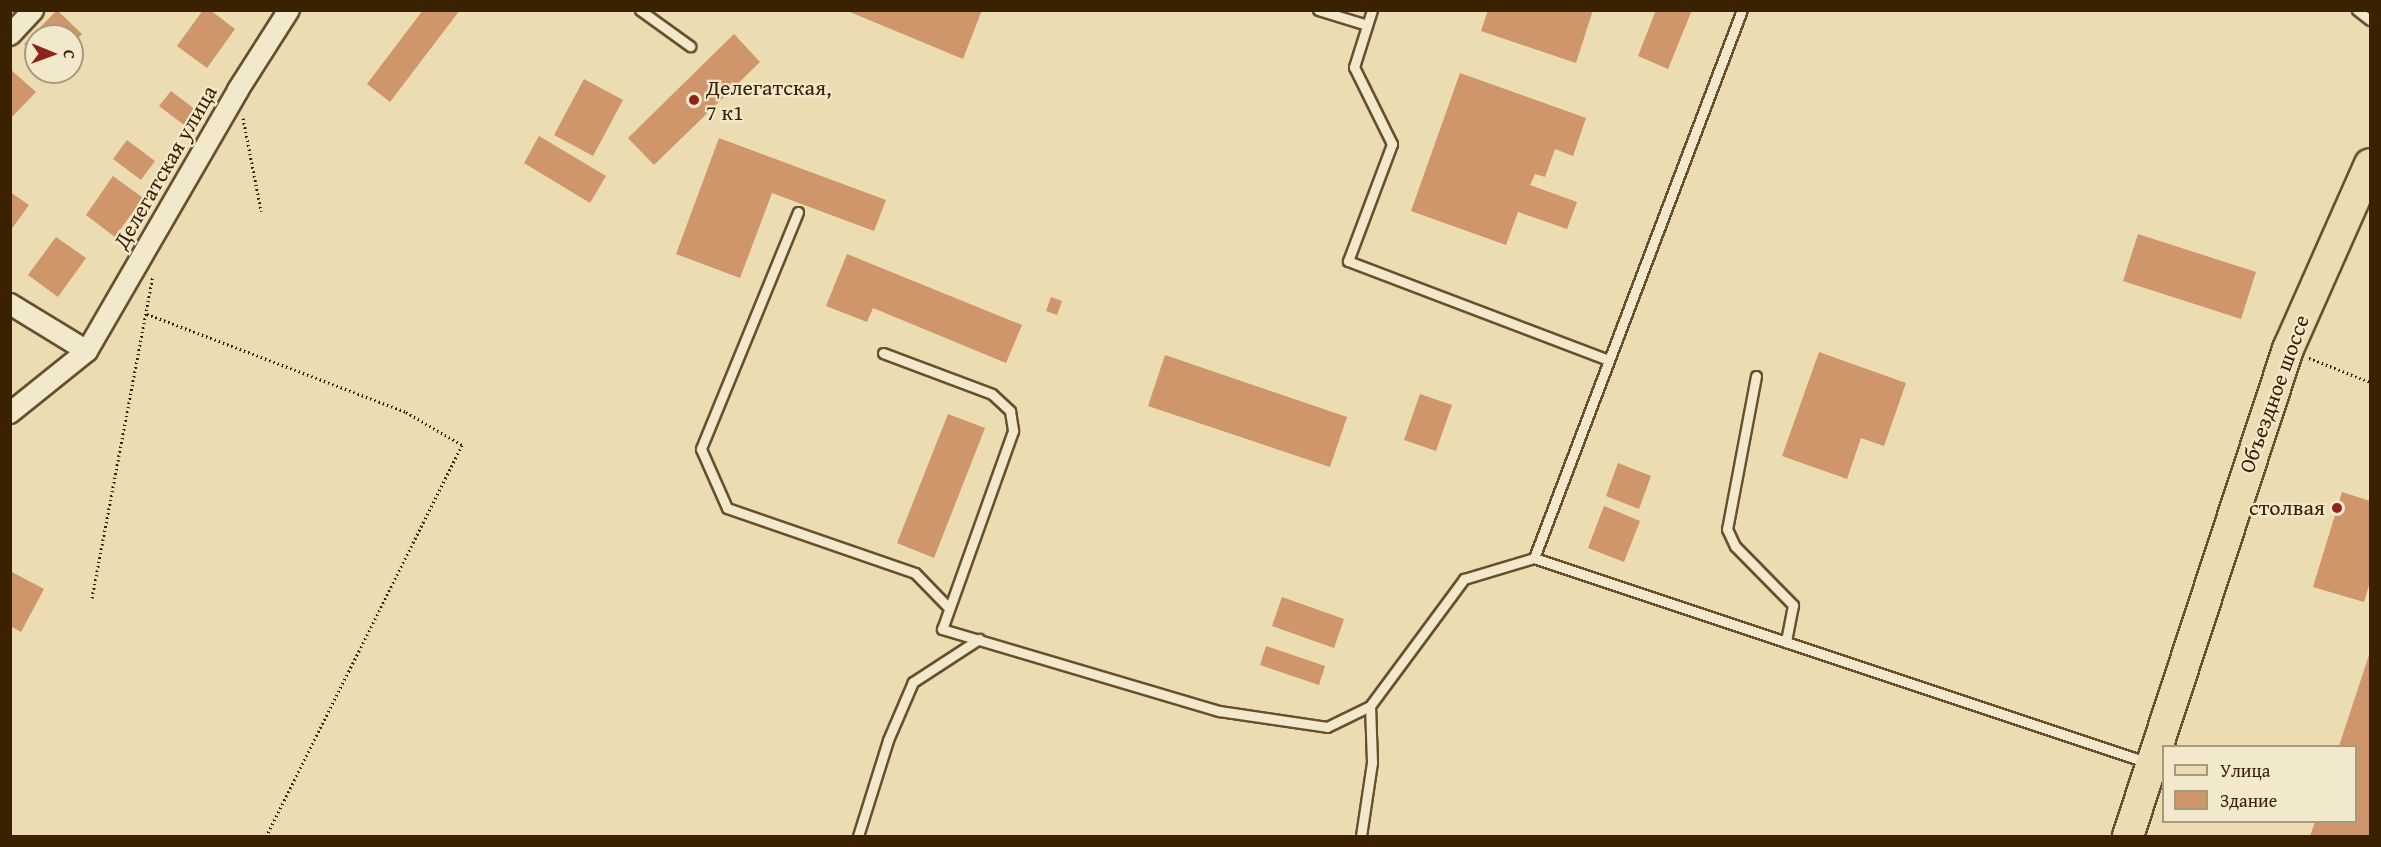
<!DOCTYPE html>
<html>
<head>
<meta charset="utf-8">
<style>
	body { margin:0 }
	#map { position:relative; width:2381px; height:847px; overflow:hidden; background:#ebddb1; font-family:"Gentium Book Plus",serif }
	div>[style] { position:absolute }
	.building>* { inset:0; background:#cf956b }
	.path>* { height:3px; margin-top:-1.5px; transform-origin:0; background:repeating-linear-gradient(90deg,#392101 0 1.5px,transparent 0 4.5px) }
	.roads { filter:drop-shadow(2px 0 #66502d) drop-shadow(-2px 0 #66502d) drop-shadow(0 2px #66502d) drop-shadow(0 -2px #66502d) }
	.lane>* { height:9px; margin:-4.5px; padding:0 4.5px; transform-origin:4.5px; border-radius:4.5px; background:#f2e9cc }
	.street>* { height:20px; margin:-10px; padding:0 10px; transform-origin:10px; border-radius:10px; background:#f2e9cc }
	.primary>* { height:30px; margin:-15px; padding:0 15px; transform-origin:15px; border-radius:15px; background:#ebddb1 }
	.dots>* { width:16px; height:16px; translate:-50% -50%; box-sizing:border-box; border:3px solid #f2e9cc; border-radius:50% }
	span { translate:-50% -50%; white-space:nowrap; text-align:center; line-height:1.15; -webkit-text-stroke:4.5px #f2e9cc; paint-order:stroke }
	.poi-label { font-size:22px; color:#392101 }
	.left { translate:0 -50%; text-align:left }
	.right { translate:-100% -50%; text-align:right }
	.street-label { font-size:22px; color:#392101 }
	.frame { position:absolute; inset:0; border:12px solid #392101; pointer-events:none }
	.legend { position:absolute; left:2162px; top:745px; width:195px; height:78px; box-sizing:border-box; background:#f2e9cc; border:2px solid #a8997b; margin:0; padding:8px 10px; list-style:none; font-size:18px; color:#392101 }
	.legend li { display:flex; align-items:center; gap:12px; height:30px }
	.legend b { width:30px; border:2px solid #a8997b }
	.north { position:absolute; left:24px; top:24px; width:60px; height:60px; box-sizing:border-box; background:#f2e9cc; border:2px solid #a8997b; border-radius:50%; rotate:91deg; font-size:16px; font-weight:700; line-height:24px; text-align:center; color:#392101 }
	.north::after { content:''; display:block; margin:auto; width:21px; height:27px; background:#8f2418; clip-path:polygon(50% 0,100% 100%,50% 72%,0 100%) }
</style>
</head>
<body>
<div id="map">
	<div class="building">
		<i style="clip-path:polygon(57px 10px,82px 34px,72px 45px,72px 36px,36px 36px,36px 56px,24px 44px)"></i>
		<i style="clip-path:polygon(203px 10px,210px 10px,235px 29px,207px 68px,177px 46px)"></i>
		<i style="clip-path:polygon(423px 10px,460px 10px,390px 102px,367px 84px)"></i>
		<i style="clip-path:polygon(845px 10px,982px 10px,963px 59px)"></i>
		<i style="clip-path:polygon(1488px 10px,1593px 10px,1576px 63px,1481px 31px)"></i>
		<i style="clip-path:polygon(1656px 10px,1692px 10px,1668px 69px,1638px 56px)"></i>
		<i style="clip-path:polygon(734px 34px,760px 62px,654px 165px,628px 138px)"></i>
		<i style="clip-path:polygon(10px 69px,36px 92px,10px 119px)"></i>
		<i style="clip-path:polygon(1460px 73px,1586px 118px,1573px 156px,1555px 149px,1545px 177px,1535px 174px,1530px 185px,1577px 202px,1567px 229px,1518px 212px,1506px 245px,1411px 211px)"></i>
		<i style="clip-path:polygon(584px 79px,623px 100px,593px 156px,554px 135px)"></i>
		<i style="clip-path:polygon(171px 91px,200px 113px,188px 128px,159px 106px)"></i>
		<i style="clip-path:polygon(539px 136px,606px 176px,590px 203px,524px 163px)"></i>
		<i style="clip-path:polygon(719px 138px,886px 200px,874px 231px,772px 193px,740px 278px,676px 254px)"></i>
		<i style="clip-path:polygon(127px 140px,155px 161px,141px 180px,113px 159px)"></i>
		<i style="clip-path:polygon(113px 176px,143px 198px,115px 237px,86px 215px)"></i>
		<i style="clip-path:polygon(10px 192px,29px 205px,10px 231px)"></i>
		<i style="clip-path:polygon(2138px 234px,2256px 272px,2241px 319px,2123px 281px)"></i>
		<i style="clip-path:polygon(56px 237px,86px 258px,58px 297px,28px 275px)"></i>
		<i style="clip-path:polygon(847px 254px,1022px 325px,1006px 363px,873px 308px,867px 322px,826px 306px)"></i>
		<i style="clip-path:polygon(1051px 297px,1062px 301px,1057px 315px,1046px 311px)"></i>
		<i style="clip-path:polygon(1819px 352px,1906px 383px,1884px 446px,1861px 438px,1847px 479px,1782px 456px)"></i>
		<i style="clip-path:polygon(1165px 355px,1347px 417px,1330px 467px,1148px 406px)"></i>
		<i style="clip-path:polygon(1420px 394px,1452px 405px,1436px 451px,1404px 440px)"></i>
		<i style="clip-path:polygon(948px 414px,985px 428px,934px 558px,897px 543px)"></i>
		<i style="clip-path:polygon(1618px 463px,1651px 476px,1639px 509px,1606px 496px)"></i>
		<i style="clip-path:polygon(2342px 492px,2370px 501px,2370px 582px,2364px 602px,2313px 587px)"></i>
		<i style="clip-path:polygon(1604px 506px,1640px 521px,1624px 562px,1588px 548px)"></i>
		<i style="clip-path:polygon(10px 571px,44px 589px,21px 632px,10px 626px)"></i>
		<i style="clip-path:polygon(1282px 597px,1344px 619px,1334px 648px,1272px 626px)"></i>
		<i style="clip-path:polygon(1266px 646px,1325px 666px,1319px 685px,1260px 665px)"></i>
		<i style="clip-path:polygon(2370px 652px,2370px 836px,2310px 836px,2315px 822px,2356px 822px,2356px 746px,2339px 746px)"></i>
	</div>
	<div class="path">
		<i style="left:243px;top:118px;width:95px;rotate:79deg"></i>
		<i style="left:147px;top:314px;width:277px;rotate:20.7deg"></i>
		<i style="left:406px;top:412px;width:65px;rotate:30.5deg"></i>
		<i style="left:462px;top:445px;width:437px;rotate:116.6deg"></i>
		<i style="left:2309px;top:358px;width:66px;rotate:21.5deg"></i>
		<i style="left:92px;top:598px;width:328px;rotate:-79.3deg"></i>
	</div>
	<div class="roads">
		<div class="lane">
			<i style="left:640px;top:10px;width:62px;rotate:35.8deg"></i>
			<i style="left:1318px;top:10px;width:51px;rotate:17deg"></i>
			<i style="left:1372px;top:10px;width:60px;rotate:107.5deg"></i>
			<i style="left:1354px;top:67px;width:86px;rotate:63.7deg"></i>
			<i style="left:1392px;top:144px;width:125px;rotate:110.6deg"></i>
			<i style="left:1348px;top:261px;width:279px;rotate:20.8deg"></i>
			<i style="left:2357px;top:10px;width:16px;rotate:38deg"></i>
			<i style="left:798px;top:212px;width:256px;rotate:112.3deg"></i>
			<i style="left:701px;top:449px;width:64px;rotate:66.2deg"></i>
			<i style="left:727px;top:508px;width:199px;rotate:19.1deg"></i>
			<i style="left:915px;top:573px;width:49px;rotate:45.8deg"></i>
			<i style="left:883px;top:353px;width:116px;rotate:20.6deg"></i>
			<i style="left:992px;top:394px;width:25px;rotate:43deg"></i>
			<i style="left:1010px;top:411px;width:20px;rotate:81deg"></i>
			<i style="left:1013px;top:431px;width:210px;rotate:109.7deg"></i>
			<i style="left:942px;top:629px;width:289px;rotate:16.5deg"></i>
			<i style="left:1219px;top:711px;width:109px;rotate:8.4deg"></i>
			<i style="left:1327px;top:727px;width:48px;rotate:-26deg"></i>
			<i style="left:1370px;top:706px;width:158px;rotate:-53.5deg"></i>
			<i style="left:1464px;top:579px;width:73px;rotate:-16.7deg"></i>
			<i style="left:1534px;top:558px;width:648px;rotate:18.43deg"></i>
			<i style="left:1756px;top:376px;width:156px;rotate:100.7deg"></i>
			<i style="left:1727px;top:529px;width:19px;rotate:65deg"></i>
			<i style="left:1735px;top:546px;width:83px;rotate:45.5deg"></i>
			<i style="left:1793px;top:605px;width:38px;rotate:101deg"></i>
			<i style="left:1534px;top:558px;width:586px;rotate:-69.22deg"></i>
			<i style="left:858px;top:836px;width:101px;rotate:-72.6deg"></i>
			<i style="left:888px;top:740px;width:63px;rotate:-66.7deg"></i>
			<i style="left:913px;top:682px;width:79px;rotate:-33.1deg"></i>
			<i style="left:1361px;top:836px;width:75px;rotate:-81.5deg"></i>
			<i style="left:1372px;top:762px;width:56px;rotate:-92deg"></i>
		</div>
		<div class="street">
			<i style="left:10px;top:35px;width:34px;rotate:-47deg"></i>
			<i style="left:10px;top:304px;width:90px;rotate:31.4deg"></i>
			<i style="left:10px;top:413px;width:99px;rotate:-38.8deg"></i>
			<i style="left:87px;top:351px;width:302px;rotate:-59.9deg"></i>
			<i style="left:238px;top:90px;width:95px;rotate:-57.5deg"></i>
		</div>
		<div class="primary">
			<i style="left:2128px;top:836px;width:513px;rotate:-71.81deg"></i>
			<i style="left:2288px;top:349px;width:202px;rotate:-66.1deg"></i>
		</div>
	</div>
	<div class="dots">
		<i style="left:694px;top:100px;background:#8f2418"></i>
		<i style="left:2337px;top:508px;background:#8f2418"></i>
	</div>
	<div class="poi-label">
		<span class="left" style="left:706px;top:100px">Делегатская,<br>7 к1</span>
		<span class="right" style="left:2325px;top:508px">столвая</span>
	</div>
	<div class="street-label">
		<span style="left:165px;top:167px;rotate:-60deg">Делегатская улица</span>
		<span style="left:2274px;top:394px;rotate:-70deg">Объездное шоссе</span>
	</div>
	<div class="frame"></div>
	<ul class="legend">
	<li><b style="height:8px;background:#ebddb1"></b>Улица</li>
	<li><b style="height:16px;background:#cf956b"></b>Здание</li>
	</ul>
	<div class="north">С</div>
</div>
</body>
</html>
